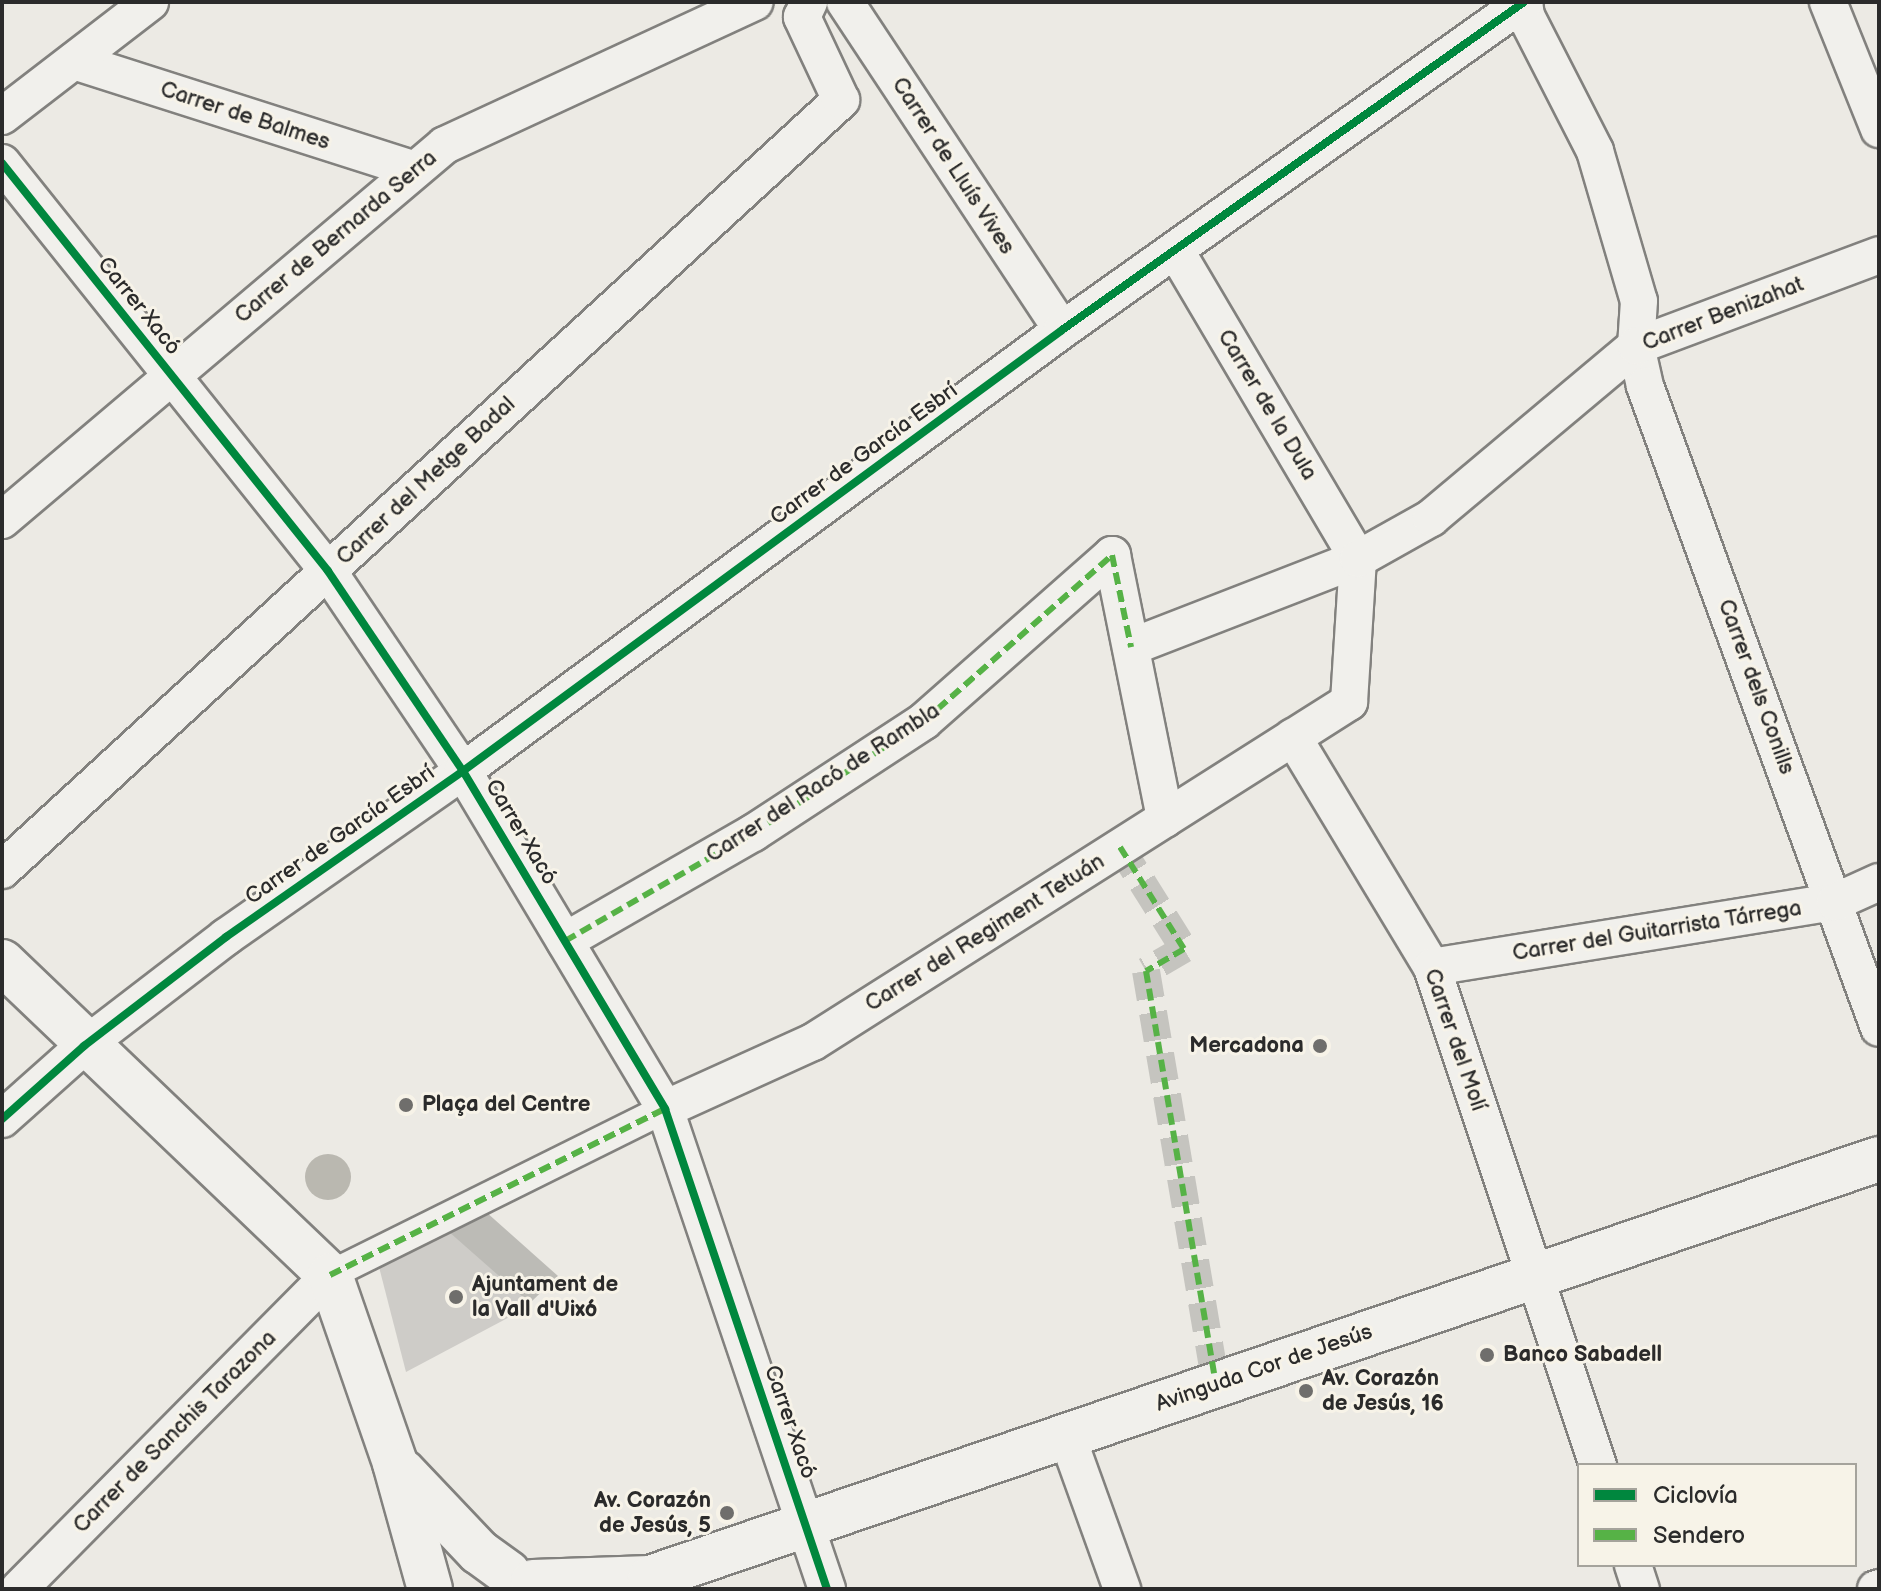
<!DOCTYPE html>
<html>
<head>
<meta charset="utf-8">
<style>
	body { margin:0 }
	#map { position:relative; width:1881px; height:1591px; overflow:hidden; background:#eceae4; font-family:"Balsamiq Sans",sans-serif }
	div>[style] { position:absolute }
	.water>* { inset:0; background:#bab8b0 }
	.round { border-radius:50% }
	.shadow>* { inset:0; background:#0003 }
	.building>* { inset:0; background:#ceccc8 }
	.pedestrian-tunnel>* { height:28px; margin-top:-14px; transform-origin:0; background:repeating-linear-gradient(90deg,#c5c4bf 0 28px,transparent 0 42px) }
	.roads { filter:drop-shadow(2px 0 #82817e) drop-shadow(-2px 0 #82817e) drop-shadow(0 2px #82817e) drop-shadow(0 -2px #82817e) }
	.pedestrian>* { height:28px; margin:-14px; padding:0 14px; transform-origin:14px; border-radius:14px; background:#f1f0ec }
	.minor>* { height:36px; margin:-18px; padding:0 18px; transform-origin:18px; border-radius:18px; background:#f1f0ec }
	.tertiary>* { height:44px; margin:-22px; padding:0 22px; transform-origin:22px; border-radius:22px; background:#f1f0ec }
	.quiet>* { height:6px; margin-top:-3px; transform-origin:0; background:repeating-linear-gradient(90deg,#56b246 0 12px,transparent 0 18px) }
	.cycleway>* { height:8px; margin:-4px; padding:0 4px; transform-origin:4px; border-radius:4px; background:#00873e }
	.dots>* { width:22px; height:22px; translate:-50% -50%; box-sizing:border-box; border:4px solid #f7f3e8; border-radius:50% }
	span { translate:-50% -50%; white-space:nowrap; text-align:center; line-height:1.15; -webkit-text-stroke:6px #f7f3e8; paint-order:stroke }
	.street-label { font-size:22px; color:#2b2b2b }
	.poi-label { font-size:22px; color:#2b2b2b; font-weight:700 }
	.right { translate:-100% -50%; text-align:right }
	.left { translate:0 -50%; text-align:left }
	.frame { position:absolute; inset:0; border:4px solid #2b2b2b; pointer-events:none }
	.legend { position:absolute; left:1577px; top:1463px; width:280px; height:104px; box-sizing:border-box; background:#f7f3e8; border:2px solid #a5a39c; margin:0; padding:10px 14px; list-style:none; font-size:24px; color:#2b2b2b }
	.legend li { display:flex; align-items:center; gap:16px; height:40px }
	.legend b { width:40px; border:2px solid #a5a39c }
</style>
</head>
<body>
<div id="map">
	<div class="water">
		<i class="round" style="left:305px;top:1154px;width:46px;height:46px"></i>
	</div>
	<div class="shadow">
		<i style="clip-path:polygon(477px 1204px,558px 1276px,530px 1303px,407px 1369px,381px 1268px,409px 1240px)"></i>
	</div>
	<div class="building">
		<i style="clip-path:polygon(448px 1231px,532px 1305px,406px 1372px,379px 1267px)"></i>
	</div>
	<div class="pedestrian-tunnel">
		<i style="left:1120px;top:847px;width:120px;rotate:57.9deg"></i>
		<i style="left:1184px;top:949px;width:44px;rotate:149.9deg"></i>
		<i style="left:1146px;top:971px;width:420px;rotate:80.4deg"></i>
	</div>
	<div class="roads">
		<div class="pedestrian">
			<i style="left:330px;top:1275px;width:374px;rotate:-26.4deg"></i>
		</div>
		<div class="minor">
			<i style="left:845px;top:2px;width:393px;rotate:56.5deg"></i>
			<i style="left:1524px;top:2px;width:14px;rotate:82deg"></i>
			<i style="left:1526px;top:16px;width:152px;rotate:62.9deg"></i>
			<i style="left:1595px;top:151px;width:156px;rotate:73.7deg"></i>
			<i style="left:1639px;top:301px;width:45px;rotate:93.8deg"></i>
			<i style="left:1636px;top:346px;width:41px;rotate:77.3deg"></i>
			<i style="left:1645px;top:386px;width:683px;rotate:69.97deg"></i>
			<i style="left:1828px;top:2px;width:137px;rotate:68.1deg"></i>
			<i style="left:74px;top:61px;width:358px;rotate:17.7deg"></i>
			<i style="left:2px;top:116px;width:187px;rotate:-37.6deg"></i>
			<i style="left:2px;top:163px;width:522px;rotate:51.37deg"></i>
			<i style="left:328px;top:571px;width:241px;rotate:56deg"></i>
			<i style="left:463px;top:771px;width:394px;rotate:59.1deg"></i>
			<i style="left:665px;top:1109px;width:507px;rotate:71.35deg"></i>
			<i style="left:2px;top:520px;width:580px;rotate:-40.25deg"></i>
			<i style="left:445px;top:145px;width:341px;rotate:-24.8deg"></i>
			<i style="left:1131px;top:647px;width:243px;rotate:-21.2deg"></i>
			<i style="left:1358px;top:559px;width:359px;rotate:-120.6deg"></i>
			<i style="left:1293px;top:737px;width:269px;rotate:58.9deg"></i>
			<i style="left:1432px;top:967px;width:525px;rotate:71.57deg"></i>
			<i style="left:2px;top:870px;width:1139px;rotate:-42.54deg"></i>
			<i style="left:841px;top:100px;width:92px;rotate:-115.2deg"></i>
			<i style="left:802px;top:17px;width:17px;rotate:-65deg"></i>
			<i style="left:565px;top:941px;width:217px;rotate:-29.9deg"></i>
			<i style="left:753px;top:833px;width:204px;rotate:-33.2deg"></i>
			<i style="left:924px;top:721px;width:251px;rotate:-41.4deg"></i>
			<i style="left:1112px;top:555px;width:269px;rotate:78.6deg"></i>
			<i style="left:1432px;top:967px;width:408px;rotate:-9.2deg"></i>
			<i style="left:1835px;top:902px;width:48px;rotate:-24.4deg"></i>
			<i style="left:665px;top:1109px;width:162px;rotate:-24.4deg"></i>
			<i style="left:813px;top:1042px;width:635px;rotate:-32.39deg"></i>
			<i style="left:1349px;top:702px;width:143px;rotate:-86.4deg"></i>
			<i style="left:1358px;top:559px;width:84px;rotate:-29.3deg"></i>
			<i style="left:1431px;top:518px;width:268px;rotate:-40deg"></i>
			<i style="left:1636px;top:346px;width:259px;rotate:-20.5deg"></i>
			<i style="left:2px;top:1119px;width:110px;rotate:-41.7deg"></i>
			<i style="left:84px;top:1046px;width:179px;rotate:-37.5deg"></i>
			<i style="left:226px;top:937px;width:289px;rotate:-35deg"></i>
			<i style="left:463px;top:771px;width:744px;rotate:-36.36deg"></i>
			<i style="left:1062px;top:330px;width:567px;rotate:-35.37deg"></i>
			<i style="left:1067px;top:1436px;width:163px;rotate:70.2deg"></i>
			<i style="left:1633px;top:1565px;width:25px;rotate:72deg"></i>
			<i style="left:19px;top:1589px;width:442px;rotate:-45.3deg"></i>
			<i style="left:1876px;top:1589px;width:3px;rotate:-18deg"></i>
		</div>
		<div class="tertiary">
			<i style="left:2px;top:962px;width:453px;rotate:43.7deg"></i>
			<i style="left:330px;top:1275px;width:199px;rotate:70.9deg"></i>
			<i style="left:395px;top:1463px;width:131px;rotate:74.5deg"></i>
			<i style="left:402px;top:1471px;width:112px;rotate:46.5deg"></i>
			<i style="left:479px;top:1552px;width:36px;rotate:36deg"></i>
			<i style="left:533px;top:1582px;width:117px;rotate:-2deg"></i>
			<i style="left:650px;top:1578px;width:1298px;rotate:-18.83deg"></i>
		</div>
	</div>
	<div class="quiet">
		<i style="left:1120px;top:847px;width:120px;rotate:57.9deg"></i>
		<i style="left:1184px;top:949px;width:44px;rotate:149.9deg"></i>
		<i style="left:1146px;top:971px;width:420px;rotate:80.4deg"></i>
		<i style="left:565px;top:941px;width:217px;rotate:-29.9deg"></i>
		<i style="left:753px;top:833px;width:204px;rotate:-33.2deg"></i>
		<i style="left:924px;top:721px;width:251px;rotate:-41.4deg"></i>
		<i style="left:1112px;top:555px;width:94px;rotate:78.3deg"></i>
		<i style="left:330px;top:1275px;width:374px;rotate:-26.4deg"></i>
		<i style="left:665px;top:1109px;width:6px;rotate:-121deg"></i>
	</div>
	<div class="cycleway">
		<i style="left:2px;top:163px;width:522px;rotate:51.37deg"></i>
		<i style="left:328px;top:571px;width:241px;rotate:56deg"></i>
		<i style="left:463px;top:771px;width:394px;rotate:59.1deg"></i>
		<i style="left:665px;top:1109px;width:507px;rotate:71.35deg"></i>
		<i style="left:2px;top:1119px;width:110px;rotate:-41.7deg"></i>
		<i style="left:84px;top:1046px;width:179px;rotate:-37.5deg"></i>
		<i style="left:226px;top:937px;width:289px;rotate:-35deg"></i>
		<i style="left:463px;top:771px;width:744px;rotate:-36.36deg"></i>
		<i style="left:1062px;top:330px;width:567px;rotate:-35.37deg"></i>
	</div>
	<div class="dots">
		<i style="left:1320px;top:1046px;background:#6f6e6c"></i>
		<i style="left:406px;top:1105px;background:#6f6e6c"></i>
		<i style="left:456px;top:1297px;background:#6f6e6c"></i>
		<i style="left:1487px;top:1355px;background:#6f6e6c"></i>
		<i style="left:1306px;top:1391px;background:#6f6e6c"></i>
		<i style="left:727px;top:1513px;background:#6f6e6c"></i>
	</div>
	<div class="street-label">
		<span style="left:245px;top:116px;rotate:18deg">Carrer de Balmes</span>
		<span style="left:953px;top:166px;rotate:57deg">Carrer de Lluís Vives</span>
		<span style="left:336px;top:237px;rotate:-40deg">Carrer de Bernarda Serra</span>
		<span style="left:139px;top:306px;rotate:51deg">Carrer Xacó</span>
		<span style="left:1723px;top:314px;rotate:-21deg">Carrer Benizahat</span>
		<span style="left:1267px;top:405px;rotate:59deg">Carrer de la Dula</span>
		<span style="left:864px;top:454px;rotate:-36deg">Carrer de García Esbrí</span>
		<span style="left:426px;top:481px;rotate:-43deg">Carrer del Metge Badal</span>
		<span style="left:1756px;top:687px;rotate:70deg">Carrer dels Conills</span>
		<span style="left:823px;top:783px;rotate:-33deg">Carrer del Racó de Rambla</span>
		<span style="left:521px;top:832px;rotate:59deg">Carrer Xacó</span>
		<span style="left:340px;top:835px;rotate:-35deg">Carrer de García Esbrí</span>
		<span style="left:1657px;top:931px;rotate:-9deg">Carrer del Guitarrista Tárrega</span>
		<span style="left:985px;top:933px;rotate:-32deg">Carrer del Regiment Tetuán</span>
		<span style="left:1455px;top:1040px;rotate:71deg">Carrer del Molí</span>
		<span style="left:1264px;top:1368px;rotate:-19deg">Avinguda Cor de Jesús</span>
		<span style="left:790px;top:1422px;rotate:71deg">Carrer Xacó</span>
		<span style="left:175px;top:1432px;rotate:-45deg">Carrer de Sanchis Tarazona</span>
	</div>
	<div class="poi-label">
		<span class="right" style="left:1304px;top:1046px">Mercadona</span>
		<span class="left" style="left:422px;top:1105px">Plaça del Centre</span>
		<span class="left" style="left:472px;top:1297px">Ajuntament de<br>la Vall d'Uixó</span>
		<span class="left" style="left:1503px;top:1355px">Banco Sabadell</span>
		<span class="left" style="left:1322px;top:1391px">Av. Corazón<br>de Jesús, 16</span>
		<span class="right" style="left:711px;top:1513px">Av. Corazón<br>de Jesús, 5</span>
	</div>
	<div class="frame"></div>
	<ul class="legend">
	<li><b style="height:10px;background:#00873e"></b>Ciclovía</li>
	<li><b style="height:10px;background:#56b246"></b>Sendero</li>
	</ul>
</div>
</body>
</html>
